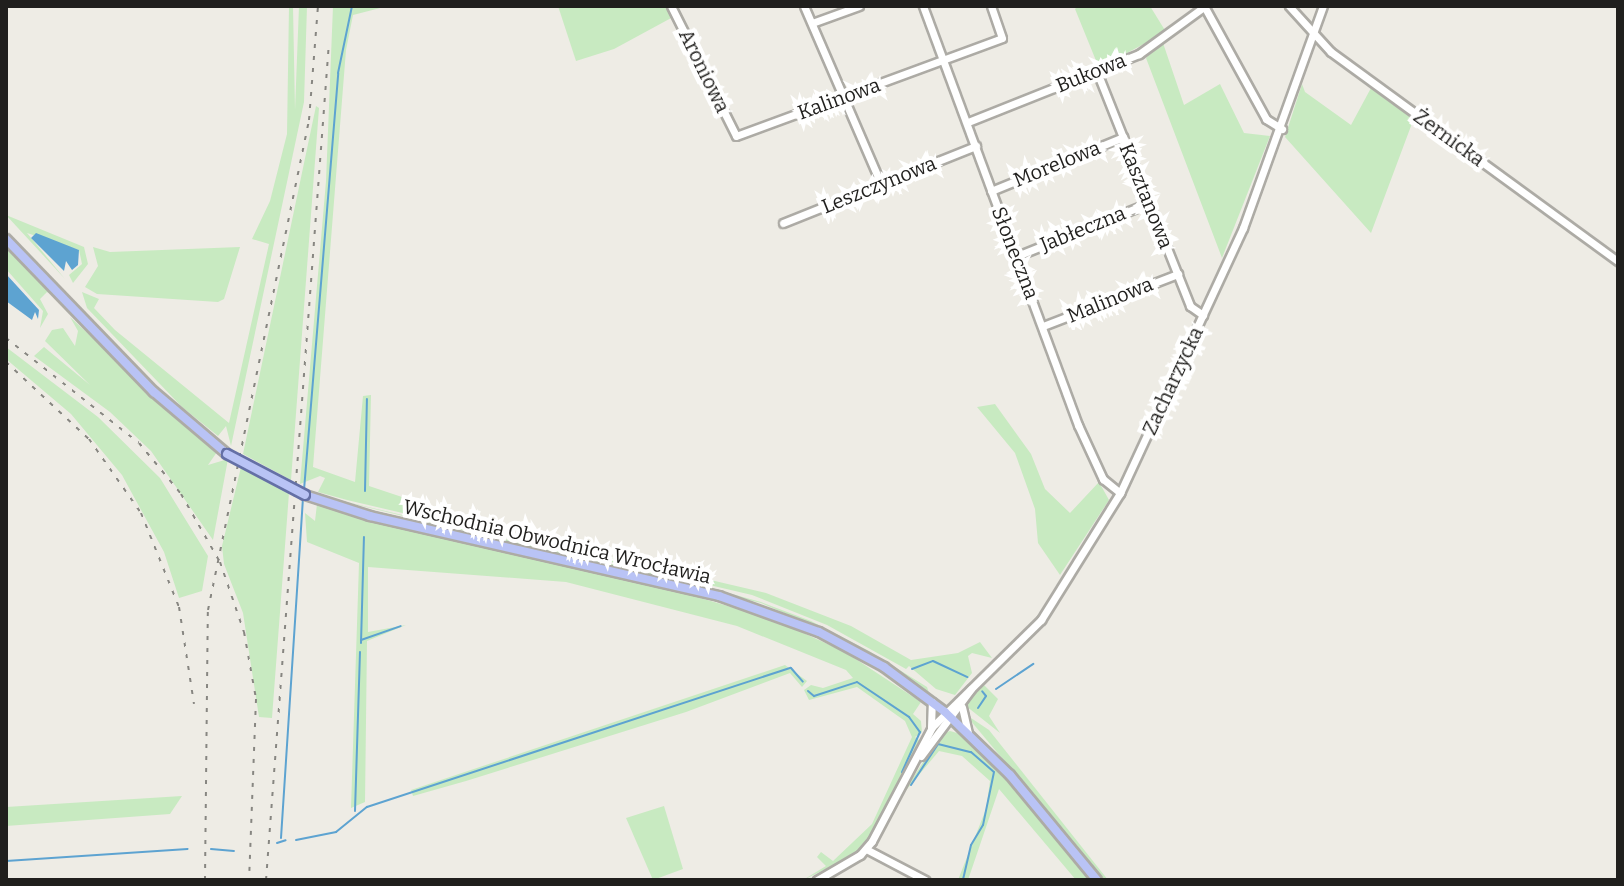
<!DOCTYPE html>
<html>
<head>
<meta charset="utf-8">
<style>
	body { margin:0 }
	#map { position:relative; width:1624px; height:886px; overflow:hidden; background:#eeece5; font-family:Bitter,serif }
	div>[style] { position:absolute }
	.green>* { inset:0; background:#c8eac1 }
	.water>* { inset:0; background:#5da3d1 }
	.stream>* { height:2px; margin:-1px; padding:0 1px; transform-origin:1px; border-radius:1px; background:#5da3d1 }
	.roads { filter:drop-shadow(2px 0 #adaba5) drop-shadow(-2px 0 #adaba5) drop-shadow(0 2px #adaba5) drop-shadow(0 -2px #adaba5) }
	.minor>* { height:7px; margin:-3.5px; padding:0 3.5px; transform-origin:3.5px; border-radius:3.5px; background:#fff }
	.major>* { height:8px; margin:-4px; padding:0 4px; transform-origin:4px; border-radius:4px; background:#b9c3f5 }
	.rail>* { height:2px; margin-top:-1px; transform-origin:0; background:repeating-linear-gradient(90deg,#878681 0 4px,transparent 0 12px) }
	.bridges { filter:drop-shadow(2px 0 #6570a6) drop-shadow(-2px 0 #6570a6) drop-shadow(0 2px #6570a6) drop-shadow(0 -2px #6570a6) }
	.major-bridge>* { height:8px; margin:-4px; padding:0 4px; transform-origin:4px; border-radius:4px; background:#b9c3f5 }
	span { translate:-50% -50%; white-space:nowrap; text-align:center; line-height:1.15; -webkit-text-stroke:8px #fff; paint-order:stroke }
	.street-label { font-size:20px; color:#201f1d }
	.frame { position:absolute; inset:0; border:8px solid #201f1d; pointer-events:none }
</style>
</head>
<body>
<div id="map">
	<div class="green">
		<i style="clip-path:polygon(289px 6px,293px 6px,295px 110px,299px 6px,307px 6px,304px 102px,231px 446px,226px 426px,218px 436px,182px 407px,87px 308px,82px 292px,99px 299px,94px 308px,115px 330px,229px 423px,269px 244px,252px 239px,270px 201px,287px 134px)"></i>
		<i style="clip-path:polygon(333px 6px,388px 6px,353px 15px,346px 50px,313px 467px,355px 482px,363px 396px,371px 395px,369px 486px,510px 533px,766px 593px,851px 626px,911px 660px,958px 653px,980px 642px,992px 658px,972px 653px,968px 656px,972px 673px,955px 695px,936px 689px,909px 666px,906px 669px,827px 625px,752px 595px,347px 500px,318px 492px,325px 478px,320px 476px,300px 484px,326px 181px)"></i>
		<i style="clip-path:polygon(558px 6px,667px 6px,673px 17px,614px 49px,576px 61px)"></i>
		<i style="clip-path:polygon(1078px 6px,1150px 6px,1166px 32px,1099px 68px,1075px 9px)"></i>
		<i style="clip-path:polygon(1162px 40px,1184px 105px,1220px 84px,1244px 133px,1270px 136px,1222px 258px,1146px 58px)"></i>
		<i style="clip-path:polygon(1302px 84px,1305px 92px,1351px 125px,1371px 88px,1414px 118px,1371px 233px,1285px 137px)"></i>
		<i style="clip-path:polygon(316px 106px,319px 108px,291px 480px,243px 454px)"></i>
		<i style="clip-path:polygon(6px 215px,84px 247px,88px 264px,73px 283px,69px 275px,82px 264px,79px 250px,27px 233px,65px 279px)"></i>
		<i style="clip-path:polygon(93px 247px,110px 252px,240px 247px,224px 299px,218px 302px,97px 294px,85px 287px,98px 266px)"></i>
		<i style="clip-path:polygon(6px 248px,52px 295px,47px 292px,40px 299px,48px 314px,40px 328px,43px 311px,6px 269px)"></i>
		<i style="clip-path:polygon(70px 317px,217px 452px,208px 465px,228px 459px,213px 540px,151px 451px,110px 412px,34px 356px,44px 347px,90px 385px,45px 341px,52px 330px,63px 328px,75px 346px,78px 331px)"></i>
		<i style="clip-path:polygon(6px 347px,98px 417px,160px 478px,208px 556px,202px 591px,179px 598px,164px 552px,122px 475px,71px 414px,6px 359px)"></i>
		<i style="clip-path:polygon(995px 404px,1031px 454px,1045px 489px,1070px 513px,1099px 482px,1109px 500px,1060px 575px,1038px 543px,1035px 509px,1015px 453px,977px 407px)"></i>
		<i style="clip-path:polygon(241px 467px,289px 493px,272px 718px,259px 717px,243px 613px,224px 564px,222px 546px)"></i>
		<i style="clip-path:polygon(317px 495px,689px 582px,761px 602px,811px 621px,869px 651px,927px 687px,929px 693px,845px 639px,761px 603px)"></i>
		<i style="clip-path:polygon(317px 504px,660px 586px,775px 620px,845px 652px,921px 702px,913px 714px,921px 721px,922px 732px,915px 737px,920px 741px,866px 844px,849px 858px,803px 880px,826px 866px,817px 857px,821px 852px,833px 861px,872px 824px,912px 737px,905px 721px,857px 687px,809px 700px,804px 690px,811px 685px,823px 688px,853px 678px,846px 670px,737px 626px,566px 582px,368px 567px,368px 632px,406px 625px,367px 641px,365px 802px,351px 808px,359px 563px,307px 542px,305px 513px,315px 521px)"></i>
		<i style="clip-path:polygon(785px 665px,807px 681px,802px 687px,790px 673px,686px 712px,466px 781px,413px 796px,411px 790px)"></i>
		<i style="clip-path:polygon(983px 684px,998px 699px,989px 716px,1000px 733px,966px 706px)"></i>
		<i style="clip-path:polygon(965px 714px,989px 730px,1108px 880px,1104px 880px)"></i>
		<i style="clip-path:polygon(950px 731px,964px 735px,995px 767px,1090px 880px,1076px 880px,999px 789px,968px 880px,958px 880px,986px 809px,990px 781px,962px 756px,939px 751px,902px 795px,941px 734px)"></i>
		<i style="clip-path:polygon(182px 796px,170px 814px,6px 826px,6px 807px)"></i>
		<i style="clip-path:polygon(664px 806px,683px 869px,653px 880px,626px 818px)"></i>
	</div>
	<div class="water">
		<i style="clip-path:polygon(36px 233px,79px 250px,78px 265px,72px 270px,66px 261px,64px 271px,31px 238px)"></i>
		<i style="clip-path:polygon(6px 274px,39px 310px,38px 319px,35px 312px,32px 320px,6px 301px)"></i>
	</div>
	<div class="stream">
		<i style="left:304px;top:490px;width:418px;rotate:-85.3deg"></i>
		<i style="left:338px;top:73px;width:68px;rotate:-78.2deg"></i>
		<i style="left:365px;top:491px;width:92px;rotate:-88.8deg"></i>
		<i style="left:361px;top:640px;width:42px;rotate:-19.3deg"></i>
		<i style="left:361px;top:643px;width:106px;rotate:-88.4deg"></i>
		<i style="left:912px;top:669px;width:22px;rotate:-21deg"></i>
		<i style="left:933px;top:661px;width:38px;rotate:25deg"></i>
		<i style="left:996px;top:689px;width:45px;rotate:-34deg"></i>
		<i style="left:808px;top:691px;width:8px;rotate:40deg"></i>
		<i style="left:814px;top:696px;width:45px;rotate:-18deg"></i>
		<i style="left:857px;top:682px;width:63px;rotate:33.9deg"></i>
		<i style="left:909px;top:717px;width:19px;rotate:54deg"></i>
		<i style="left:920px;top:732px;width:44px;rotate:114.2deg"></i>
		<i style="left:978px;top:708px;width:14px;rotate:-56deg"></i>
		<i style="left:986px;top:696px;width:6px;rotate:-129deg"></i>
		<i style="left:911px;top:785px;width:49px;rotate:-56.6deg"></i>
		<i style="left:938px;top:744px;width:34px;rotate:14deg"></i>
		<i style="left:971px;top:752px;width:30px;rotate:41deg"></i>
		<i style="left:994px;top:772px;width:54px;rotate:101.7deg"></i>
		<i style="left:983px;top:825px;width:23px;rotate:121deg"></i>
		<i style="left:971px;top:845px;width:36px;rotate:103deg"></i>
		<i style="left:355px;top:811px;width:159px;rotate:-88.2deg"></i>
		<i style="left:281px;top:838px;width:343px;rotate:-86.3deg"></i>
		<i style="left:296px;top:840px;width:41px;rotate:-11.3deg"></i>
		<i style="left:336px;top:832px;width:40px;rotate:-39deg"></i>
		<i style="left:367px;top:807px;width:446px;rotate:-18.2deg"></i>
		<i style="left:791px;top:668px;width:18px;rotate:49deg"></i>
		<i style="left:277px;top:843px;width:9px;rotate:-18deg"></i>
		<i style="left:211px;top:849px;width:23px;rotate:5deg"></i>
		<i style="left:6px;top:861px;width:182px;rotate:-3.8deg"></i>
	</div>
	<div class="roads">
		<div class="minor">
			<i style="left:671px;top:6px;width:145px;rotate:63.4deg"></i>
			<i style="left:736px;top:136px;width:283px;rotate:-20.2deg"></i>
			<i style="left:1002px;top:38px;width:34px;rotate:-109deg"></i>
			<i style="left:804px;top:6px;width:194px;rotate:66.6deg"></i>
			<i style="left:923px;top:6px;width:447px;rotate:69.7deg"></i>
			<i style="left:1078px;top:425px;width:60px;rotate:65.2deg"></i>
			<i style="left:1103px;top:479px;width:22px;rotate:39deg"></i>
			<i style="left:1204px;top:6px;width:129px;rotate:61.2deg"></i>
			<i style="left:1266px;top:119px;width:19px;rotate:32deg"></i>
			<i style="left:1289px;top:6px;width:62px;rotate:47.6deg"></i>
			<i style="left:1331px;top:52px;width:355px;rotate:36.1deg"></i>
			<i style="left:812px;top:23px;width:50px;rotate:-19.9deg"></i>
			<i style="left:1097px;top:72px;width:252px;rotate:68.3deg"></i>
			<i style="left:1190px;top:306px;width:16px;rotate:35deg"></i>
			<i style="left:968px;top:122px;width:184px;rotate:-21.7deg"></i>
			<i style="left:1139px;top:54px;width:82px;rotate:-36deg"></i>
			<i style="left:991px;top:191px;width:143px;rotate:-22.2deg"></i>
			<i style="left:783px;top:223px;width:208px;rotate:-21.8deg"></i>
			<i style="left:1017px;top:256px;width:142px;rotate:-21.9deg"></i>
			<i style="left:1043px;top:326px;width:145px;rotate:-21.1deg"></i>
			<i style="left:962px;top:707px;width:27px;rotate:77deg"></i>
			<i style="left:931px;top:727px;width:25px;rotate:-88deg"></i>
			<i style="left:921px;top:756px;width:84px;rotate:-53.3deg"></i>
			<i style="left:866px;top:849px;width:67px;rotate:27.7deg"></i>
			<i style="left:817px;top:880px;width:50px;rotate:-30.2deg"></i>
			<i style="left:860px;top:855px;width:18px;rotate:-49deg"></i>
			<i style="left:872px;top:841px;width:129px;rotate:-62.2deg"></i>
			<i style="left:932px;top:727px;width:153px;rotate:-44.5deg"></i>
			<i style="left:1041px;top:620px;width:150px;rotate:-58.1deg"></i>
			<i style="left:1120px;top:493px;width:292px;rotate:-65.1deg"></i>
			<i style="left:1243px;top:228px;width:236px;rotate:-70.2deg"></i>
		</div>
		<div class="major">
			<i style="left:6px;top:239px;width:213px;rotate:46deg"></i>
			<i style="left:154px;top:392px;width:96px;rotate:40.3deg"></i>
			<i style="left:305px;top:495px;width:68px;rotate:17.9deg"></i>
			<i style="left:370px;top:516px;width:358px;rotate:12.9deg"></i>
			<i style="left:719px;top:596px;width:106px;rotate:19.8deg"></i>
			<i style="left:819px;top:632px;width:74px;rotate:28.3deg"></i>
			<i style="left:884px;top:667px;width:76px;rotate:36.4deg"></i>
			<i style="left:945px;top:712px;width:91px;rotate:44.1deg"></i>
			<i style="left:1010px;top:775px;width:136px;rotate:50.4deg"></i>
		</div>
	</div>
	<div class="rail">
		<i style="left:6px;top:338px;width:169px;rotate:38.3deg"></i>
		<i style="left:139px;top:443px;width:66px;rotate:50.5deg"></i>
		<i style="left:181px;top:494px;width:78px;rotate:60.2deg"></i>
		<i style="left:220px;top:562px;width:74px;rotate:71.1deg"></i>
		<i style="left:244px;top:632px;width:68px;rotate:79.8deg"></i>
		<i style="left:256px;top:699px;width:181px;rotate:92.2deg"></i>
		<i style="left:6px;top:362px;width:113px;rotate:42.9deg"></i>
		<i style="left:89px;top:439px;width:90px;rotate:54.9deg"></i>
		<i style="left:141px;top:513px;width:101px;rotate:68deg"></i>
		<i style="left:179px;top:607px;width:98px;rotate:81.2deg"></i>
		<i style="left:205px;top:880px;width:270px;rotate:-89.4deg"></i>
		<i style="left:208px;top:610px;width:500px;rotate:-78.35deg"></i>
		<i style="left:309px;top:120px;width:114px;rotate:-85.5deg"></i>
		<i style="left:266px;top:880px;width:840px;rotate:-85.7deg"></i>
	</div>
	<div class="bridges">
		<div class="major-bridge">
			<i style="left:227px;top:454px;width:88px;rotate:27.7deg"></i>
		</div>
	</div>
	<div class="street-label">
		<span style="left:704px;top:71px;rotate:64deg">Aroniowa</span>
		<span style="left:1091px;top:73px;rotate:-22deg">Bukowa</span>
		<span style="left:839px;top:99px;rotate:-20deg">Kalinowa</span>
		<span style="left:1449px;top:138px;rotate:36deg">Żernicka</span>
		<span style="left:1057px;top:164px;rotate:-22deg">Morelowa</span>
		<span style="left:879px;top:185px;rotate:-22deg">Leszczynowa</span>
		<span style="left:1146px;top:196px;rotate:68deg">Kasztanowa</span>
		<span style="left:1083px;top:229px;rotate:-22deg">Jabłeczna</span>
		<span style="left:1015px;top:253px;rotate:69deg">Słoneczna</span>
		<span style="left:1110px;top:300px;rotate:-22deg">Malinowa</span>
		<span style="left:1173px;top:381px;rotate:-65deg">Zacharzycka</span>
		<span style="left:557px;top:542px;rotate:13deg">Wschodnia Obwodnica Wrocławia</span>
	</div>
	<div class="frame"></div>
</div>
</body>
</html>
